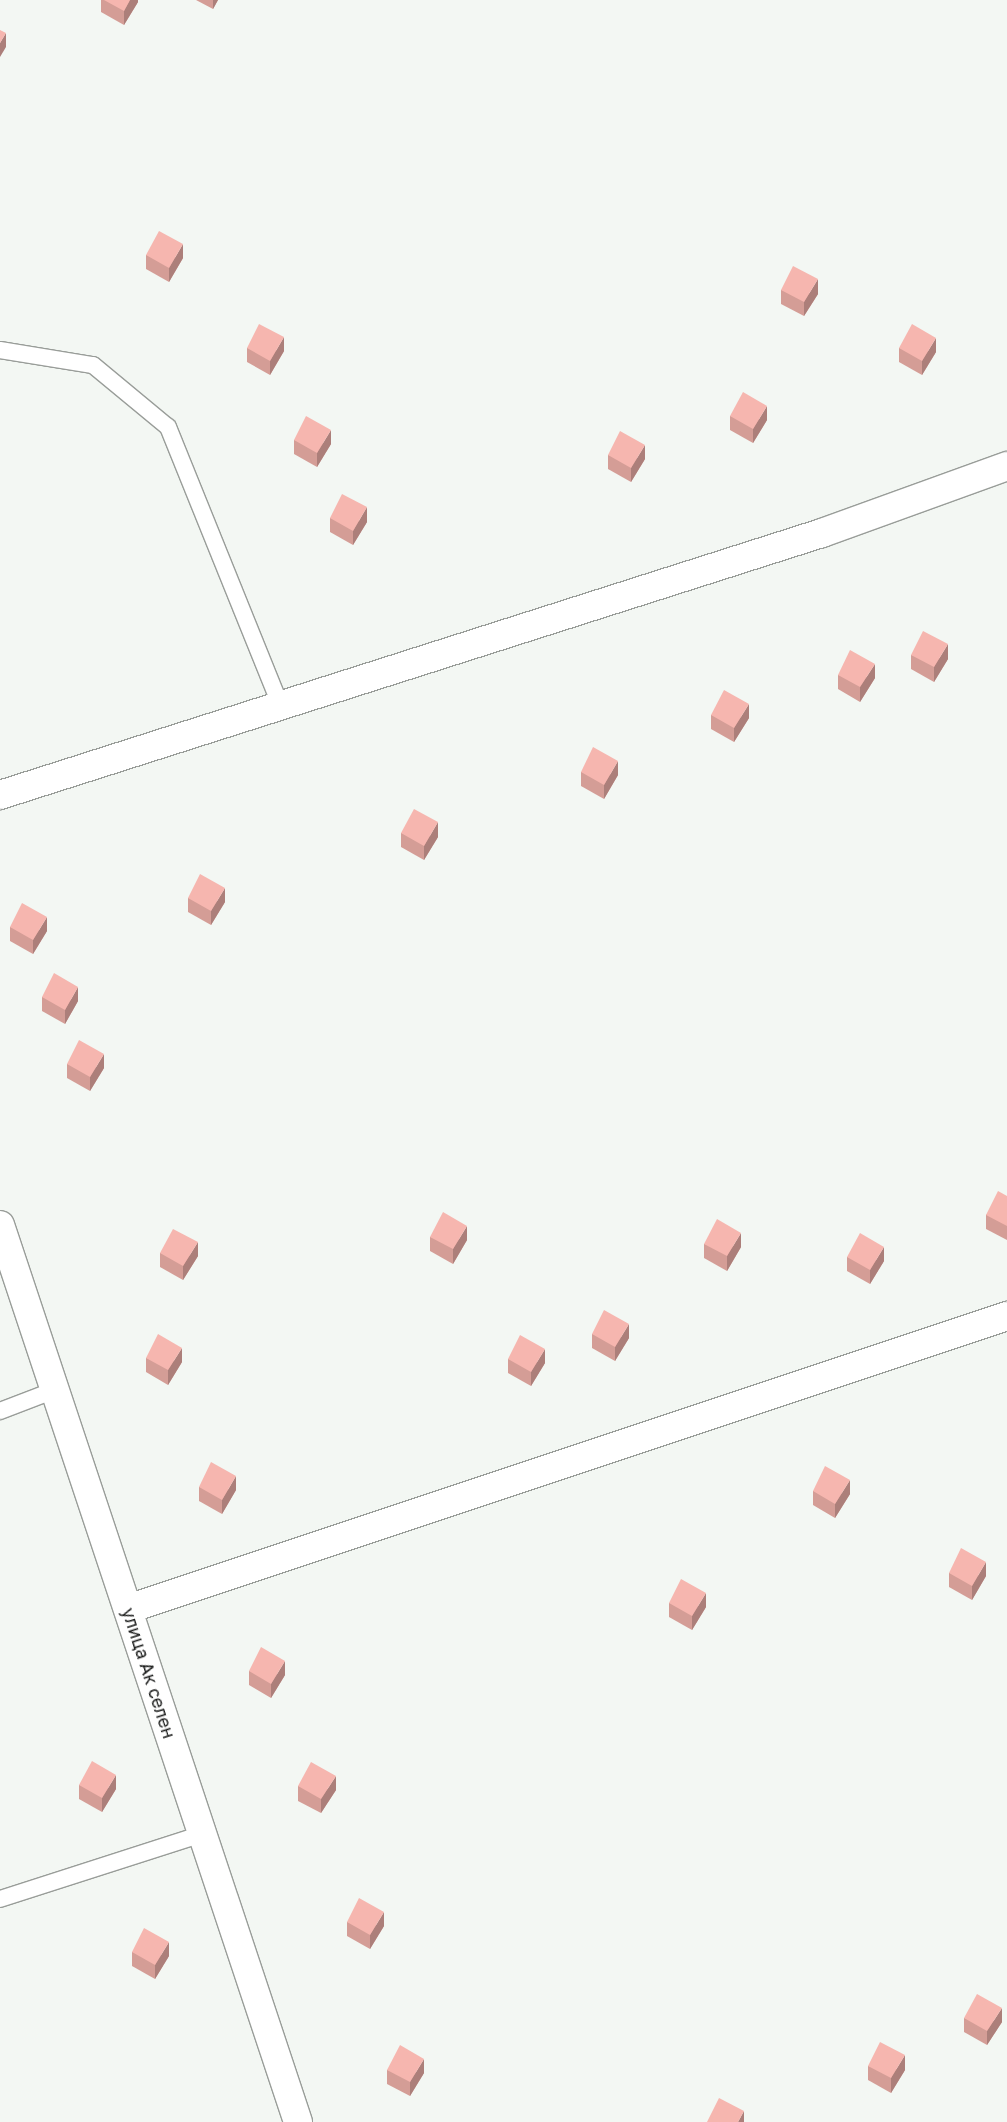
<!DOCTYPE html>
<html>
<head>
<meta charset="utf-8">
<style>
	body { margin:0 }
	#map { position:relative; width:1007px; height:2122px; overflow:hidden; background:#f3f7f3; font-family:"Golos Text",sans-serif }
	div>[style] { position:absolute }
	.roads { filter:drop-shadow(1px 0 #999d99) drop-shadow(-1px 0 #999d99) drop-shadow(0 1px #999d99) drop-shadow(0 -1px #999d99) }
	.lane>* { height:16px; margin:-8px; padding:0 8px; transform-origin:8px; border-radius:8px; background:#fff }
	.street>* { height:28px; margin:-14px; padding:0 14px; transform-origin:14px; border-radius:14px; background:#fff }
	.wall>* { inset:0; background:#d49d96 }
	.shaded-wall>* { inset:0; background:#ac7f7a }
	.building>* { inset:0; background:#f6b6af }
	span { translate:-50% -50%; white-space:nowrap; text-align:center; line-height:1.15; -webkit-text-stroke:4.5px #fff; paint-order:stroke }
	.street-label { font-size:18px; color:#1b1c1b }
</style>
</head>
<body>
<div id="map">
	<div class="roads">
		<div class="lane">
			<i style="left:0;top:350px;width:94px;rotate:9.2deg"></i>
			<i style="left:93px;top:365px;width:97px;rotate:39.6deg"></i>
			<i style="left:168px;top:427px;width:301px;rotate:68deg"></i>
			<i style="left:0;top:1411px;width:59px;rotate:-20.9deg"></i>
			<i style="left:0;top:1899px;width:212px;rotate:-17.8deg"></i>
		</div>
		<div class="street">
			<i style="left:0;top:795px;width:863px;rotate:-17.68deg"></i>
			<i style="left:822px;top:533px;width:197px;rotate:-19.9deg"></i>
			<i style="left:0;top:1225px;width:945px;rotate:71.62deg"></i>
			<i style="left:128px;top:1609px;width:927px;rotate:-18.43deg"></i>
		</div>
	</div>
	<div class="wall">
		<i style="clip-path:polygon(101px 0,138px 0,138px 2px,124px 25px,101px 12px)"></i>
		<i style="clip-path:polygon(196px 0,218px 0,213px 9px)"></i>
		<i style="clip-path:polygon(146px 255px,183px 258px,169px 282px,146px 269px)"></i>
		<i style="clip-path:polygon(781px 290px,818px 294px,804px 316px,781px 304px)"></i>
		<i style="clip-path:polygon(247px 348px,284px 351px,270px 375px,247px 362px)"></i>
		<i style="clip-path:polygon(899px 348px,936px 352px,922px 375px,899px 362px)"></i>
		<i style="clip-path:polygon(730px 416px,767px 420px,753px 443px,730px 430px)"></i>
		<i style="clip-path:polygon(294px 440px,331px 444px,317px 467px,294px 454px)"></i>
		<i style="clip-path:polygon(608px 455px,645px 459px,631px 482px,608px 469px)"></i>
		<i style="clip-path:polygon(330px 518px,367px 522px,353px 545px,330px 532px)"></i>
		<i style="clip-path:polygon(911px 655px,948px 659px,934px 682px,911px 669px)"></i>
		<i style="clip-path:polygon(838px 675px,875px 678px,860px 702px,838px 689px)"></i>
		<i style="clip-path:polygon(711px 715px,749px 718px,734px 742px,711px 729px)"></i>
		<i style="clip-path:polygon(581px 772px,618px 775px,604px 799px,581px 786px)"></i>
		<i style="clip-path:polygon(401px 833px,438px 837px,424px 860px,401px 847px)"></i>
		<i style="clip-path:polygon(188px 898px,225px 902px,211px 925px,188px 912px)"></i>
		<i style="clip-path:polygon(10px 927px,47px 931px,33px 954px,10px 941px)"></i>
		<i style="clip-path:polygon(42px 997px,78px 1001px,65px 1024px,42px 1011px)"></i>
		<i style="clip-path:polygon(67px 1064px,104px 1068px,90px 1091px,67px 1078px)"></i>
		<i style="clip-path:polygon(1007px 1196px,1007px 1240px,986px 1229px,986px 1215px)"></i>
		<i style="clip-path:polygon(430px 1237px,467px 1240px,453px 1264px,430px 1251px)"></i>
		<i style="clip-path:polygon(704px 1244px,741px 1247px,727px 1271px,704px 1258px)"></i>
		<i style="clip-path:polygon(160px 1253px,198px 1256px,183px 1280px,160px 1267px)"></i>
		<i style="clip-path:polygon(847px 1257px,884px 1261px,870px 1284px,847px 1271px)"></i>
		<i style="clip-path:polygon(592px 1334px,629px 1338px,615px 1361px,592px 1348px)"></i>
		<i style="clip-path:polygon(146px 1358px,182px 1362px,168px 1385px,146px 1372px)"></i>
		<i style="clip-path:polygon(508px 1359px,545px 1363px,531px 1386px,508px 1373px)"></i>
		<i style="clip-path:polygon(199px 1487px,236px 1490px,222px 1514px,199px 1501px)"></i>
		<i style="clip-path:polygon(813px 1491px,850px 1494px,835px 1518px,813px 1505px)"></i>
		<i style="clip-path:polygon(949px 1573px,986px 1576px,972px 1600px,949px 1587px)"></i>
		<i style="clip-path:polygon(669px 1603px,706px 1607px,692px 1630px,669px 1617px)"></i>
		<i style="clip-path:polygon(249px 1671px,285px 1675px,271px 1698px,249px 1685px)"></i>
		<i style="clip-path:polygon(79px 1785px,116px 1789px,102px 1812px,79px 1799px)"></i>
		<i style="clip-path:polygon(298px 1786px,336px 1790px,321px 1813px,298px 1801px)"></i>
		<i style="clip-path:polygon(347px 1922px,384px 1926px,370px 1949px,347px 1936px)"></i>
		<i style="clip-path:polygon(132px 1952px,169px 1956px,155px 1979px,132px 1966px)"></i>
		<i style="clip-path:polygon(964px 2018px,1002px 2022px,987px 2045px,964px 2032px)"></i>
		<i style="clip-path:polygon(868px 2066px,905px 2070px,891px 2093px,868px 2080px)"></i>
		<i style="clip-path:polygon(387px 2070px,424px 2073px,410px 2096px,387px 2084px)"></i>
	</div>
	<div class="shaded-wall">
		<i style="clip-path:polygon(130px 0,138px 0,138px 2px,124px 25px,124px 11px)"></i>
		<i style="clip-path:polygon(213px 0,218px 0,213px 9px)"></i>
		<i style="clip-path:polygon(6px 33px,6px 47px,0 57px,0 43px)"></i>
		<i style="clip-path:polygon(183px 244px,183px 258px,169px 282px,169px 268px)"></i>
		<i style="clip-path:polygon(818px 279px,818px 294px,804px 316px,804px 302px)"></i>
		<i style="clip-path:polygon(284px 337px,284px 351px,270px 375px,270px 361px)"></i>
		<i style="clip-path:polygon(936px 338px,936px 352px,922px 375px,922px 361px)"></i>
		<i style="clip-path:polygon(767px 406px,767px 420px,753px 443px,753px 429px)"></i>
		<i style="clip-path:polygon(331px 430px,331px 444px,317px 467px,317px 453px)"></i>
		<i style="clip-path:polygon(645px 445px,645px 459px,631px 482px,631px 468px)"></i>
		<i style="clip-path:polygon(367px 507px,367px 522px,353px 545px,353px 531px)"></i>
		<i style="clip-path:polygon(948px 644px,948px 659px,934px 682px,934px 667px)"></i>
		<i style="clip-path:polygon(875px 664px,875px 678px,860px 702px,860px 687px)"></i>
		<i style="clip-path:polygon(749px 704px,749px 718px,734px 742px,734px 728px)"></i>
		<i style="clip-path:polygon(618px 761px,618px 775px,604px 799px,604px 785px)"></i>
		<i style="clip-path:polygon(438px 822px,438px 837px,424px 860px,424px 846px)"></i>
		<i style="clip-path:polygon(225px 888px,225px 902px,211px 925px,211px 911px)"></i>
		<i style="clip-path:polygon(47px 917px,47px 931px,33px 954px,33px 940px)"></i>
		<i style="clip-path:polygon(78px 987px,78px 1001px,65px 1024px,65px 1010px)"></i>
		<i style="clip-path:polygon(104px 1054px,104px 1068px,90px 1091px,90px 1077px)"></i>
		<i style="clip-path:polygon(467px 1226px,467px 1240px,453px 1264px,453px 1249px)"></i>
		<i style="clip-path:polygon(741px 1233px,741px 1247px,727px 1271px,727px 1256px)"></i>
		<i style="clip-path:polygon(198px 1242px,198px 1256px,183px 1280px,183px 1266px)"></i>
		<i style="clip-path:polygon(884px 1247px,884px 1261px,870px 1284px,870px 1270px)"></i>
		<i style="clip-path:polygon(629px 1324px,629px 1338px,615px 1361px,615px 1347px)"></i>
		<i style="clip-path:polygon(182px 1348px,182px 1362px,168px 1385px,168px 1370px)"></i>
		<i style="clip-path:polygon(545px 1349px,545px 1363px,531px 1386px,531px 1372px)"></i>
		<i style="clip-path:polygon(236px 1476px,236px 1490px,222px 1514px,222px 1500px)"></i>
		<i style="clip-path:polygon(850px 1480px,850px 1494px,835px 1518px,835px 1504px)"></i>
		<i style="clip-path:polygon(986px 1562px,986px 1576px,972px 1600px,972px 1586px)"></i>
		<i style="clip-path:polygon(706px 1593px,706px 1607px,692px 1630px,692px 1616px)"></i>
		<i style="clip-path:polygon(285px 1661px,285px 1675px,271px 1698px,271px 1684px)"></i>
		<i style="clip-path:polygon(116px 1775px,116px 1789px,102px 1812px,102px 1798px)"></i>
		<i style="clip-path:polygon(336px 1776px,336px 1790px,321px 1813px,321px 1799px)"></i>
		<i style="clip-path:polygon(384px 1912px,384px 1926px,370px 1949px,370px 1935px)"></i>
		<i style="clip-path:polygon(169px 1942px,169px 1956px,155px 1979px,155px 1965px)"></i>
		<i style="clip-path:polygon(1002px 2008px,1002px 2022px,987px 2045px,987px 2031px)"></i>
		<i style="clip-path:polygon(905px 2055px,905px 2070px,891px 2093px,891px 2078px)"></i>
		<i style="clip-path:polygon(424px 2059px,424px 2073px,410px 2096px,410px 2082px)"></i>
		<i style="clip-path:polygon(744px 2111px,744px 2122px,738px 2122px)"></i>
	</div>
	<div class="building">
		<i style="clip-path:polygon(104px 0,130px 0,124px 11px)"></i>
		<i style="clip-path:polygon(0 30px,6px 33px,0 43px)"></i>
		<i style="clip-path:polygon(159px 231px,183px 244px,169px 268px,146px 255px)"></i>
		<i style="clip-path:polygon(793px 266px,818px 279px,804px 302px,781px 290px)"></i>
		<i style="clip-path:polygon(259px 324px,284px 337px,270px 361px,247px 348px)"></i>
		<i style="clip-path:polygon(912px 324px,936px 338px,922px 361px,899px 348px)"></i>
		<i style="clip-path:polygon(743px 392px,767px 406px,753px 429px,730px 416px)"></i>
		<i style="clip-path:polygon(306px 416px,331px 430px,317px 453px,294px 440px)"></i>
		<i style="clip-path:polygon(620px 431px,645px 445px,631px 468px,608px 455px)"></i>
		<i style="clip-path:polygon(342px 494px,367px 507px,353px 531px,330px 518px)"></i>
		<i style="clip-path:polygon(923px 631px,948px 644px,934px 667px,911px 655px)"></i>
		<i style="clip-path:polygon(850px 650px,875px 664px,860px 687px,838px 675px)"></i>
		<i style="clip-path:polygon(724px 690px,749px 704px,734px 728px,711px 715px)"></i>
		<i style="clip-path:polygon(593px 747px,618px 761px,604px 785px,581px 772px)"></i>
		<i style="clip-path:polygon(414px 809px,438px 822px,424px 846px,401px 833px)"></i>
		<i style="clip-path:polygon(200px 874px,225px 888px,211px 911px,188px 898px)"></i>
		<i style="clip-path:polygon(22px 903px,47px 917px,33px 940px,10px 927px)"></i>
		<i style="clip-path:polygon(54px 973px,78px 987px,65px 1010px,42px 997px)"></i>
		<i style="clip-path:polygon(79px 1040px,104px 1054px,90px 1077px,67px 1064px)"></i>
		<i style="clip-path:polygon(998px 1191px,1007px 1196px,1007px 1226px,986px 1215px)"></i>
		<i style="clip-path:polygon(443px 1212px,467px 1226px,453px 1249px,430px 1237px)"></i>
		<i style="clip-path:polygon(717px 1219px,741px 1233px,727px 1256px,704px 1244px)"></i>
		<i style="clip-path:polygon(173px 1229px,198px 1242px,183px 1266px,160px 1253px)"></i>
		<i style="clip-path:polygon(860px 1233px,884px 1247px,870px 1270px,847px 1257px)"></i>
		<i style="clip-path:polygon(604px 1310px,629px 1324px,615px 1347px,592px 1334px)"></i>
		<i style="clip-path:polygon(158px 1334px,182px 1348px,168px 1370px,146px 1358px)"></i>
		<i style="clip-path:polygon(520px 1335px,545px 1349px,531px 1372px,508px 1359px)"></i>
		<i style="clip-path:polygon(211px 1462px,236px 1476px,222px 1500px,199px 1487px)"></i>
		<i style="clip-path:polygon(825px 1466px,850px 1480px,835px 1504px,813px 1491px)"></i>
		<i style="clip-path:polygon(961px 1548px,986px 1562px,972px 1586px,949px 1573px)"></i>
		<i style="clip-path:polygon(681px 1579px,706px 1593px,692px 1616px,669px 1603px)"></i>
		<i style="clip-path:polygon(261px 1647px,285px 1661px,271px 1684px,249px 1671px)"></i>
		<i style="clip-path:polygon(92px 1761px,116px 1775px,102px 1798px,79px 1785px)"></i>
		<i style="clip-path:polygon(311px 1762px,336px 1776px,321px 1799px,298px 1786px)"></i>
		<i style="clip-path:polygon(359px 1898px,384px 1912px,370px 1935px,347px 1922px)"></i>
		<i style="clip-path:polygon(144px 1928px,169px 1942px,155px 1965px,132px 1952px)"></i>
		<i style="clip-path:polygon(977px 1994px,1002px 2008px,987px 2031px,964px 2018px)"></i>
		<i style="clip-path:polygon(880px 2042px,905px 2055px,891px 2078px,868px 2066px)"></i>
		<i style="clip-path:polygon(400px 2045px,424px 2059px,410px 2082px,387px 2070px)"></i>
		<i style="clip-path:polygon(719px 2098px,744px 2111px,738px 2122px,707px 2122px)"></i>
	</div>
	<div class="street-label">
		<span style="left:149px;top:1673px;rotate:72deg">улица Ак селен</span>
	</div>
</div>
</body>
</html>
